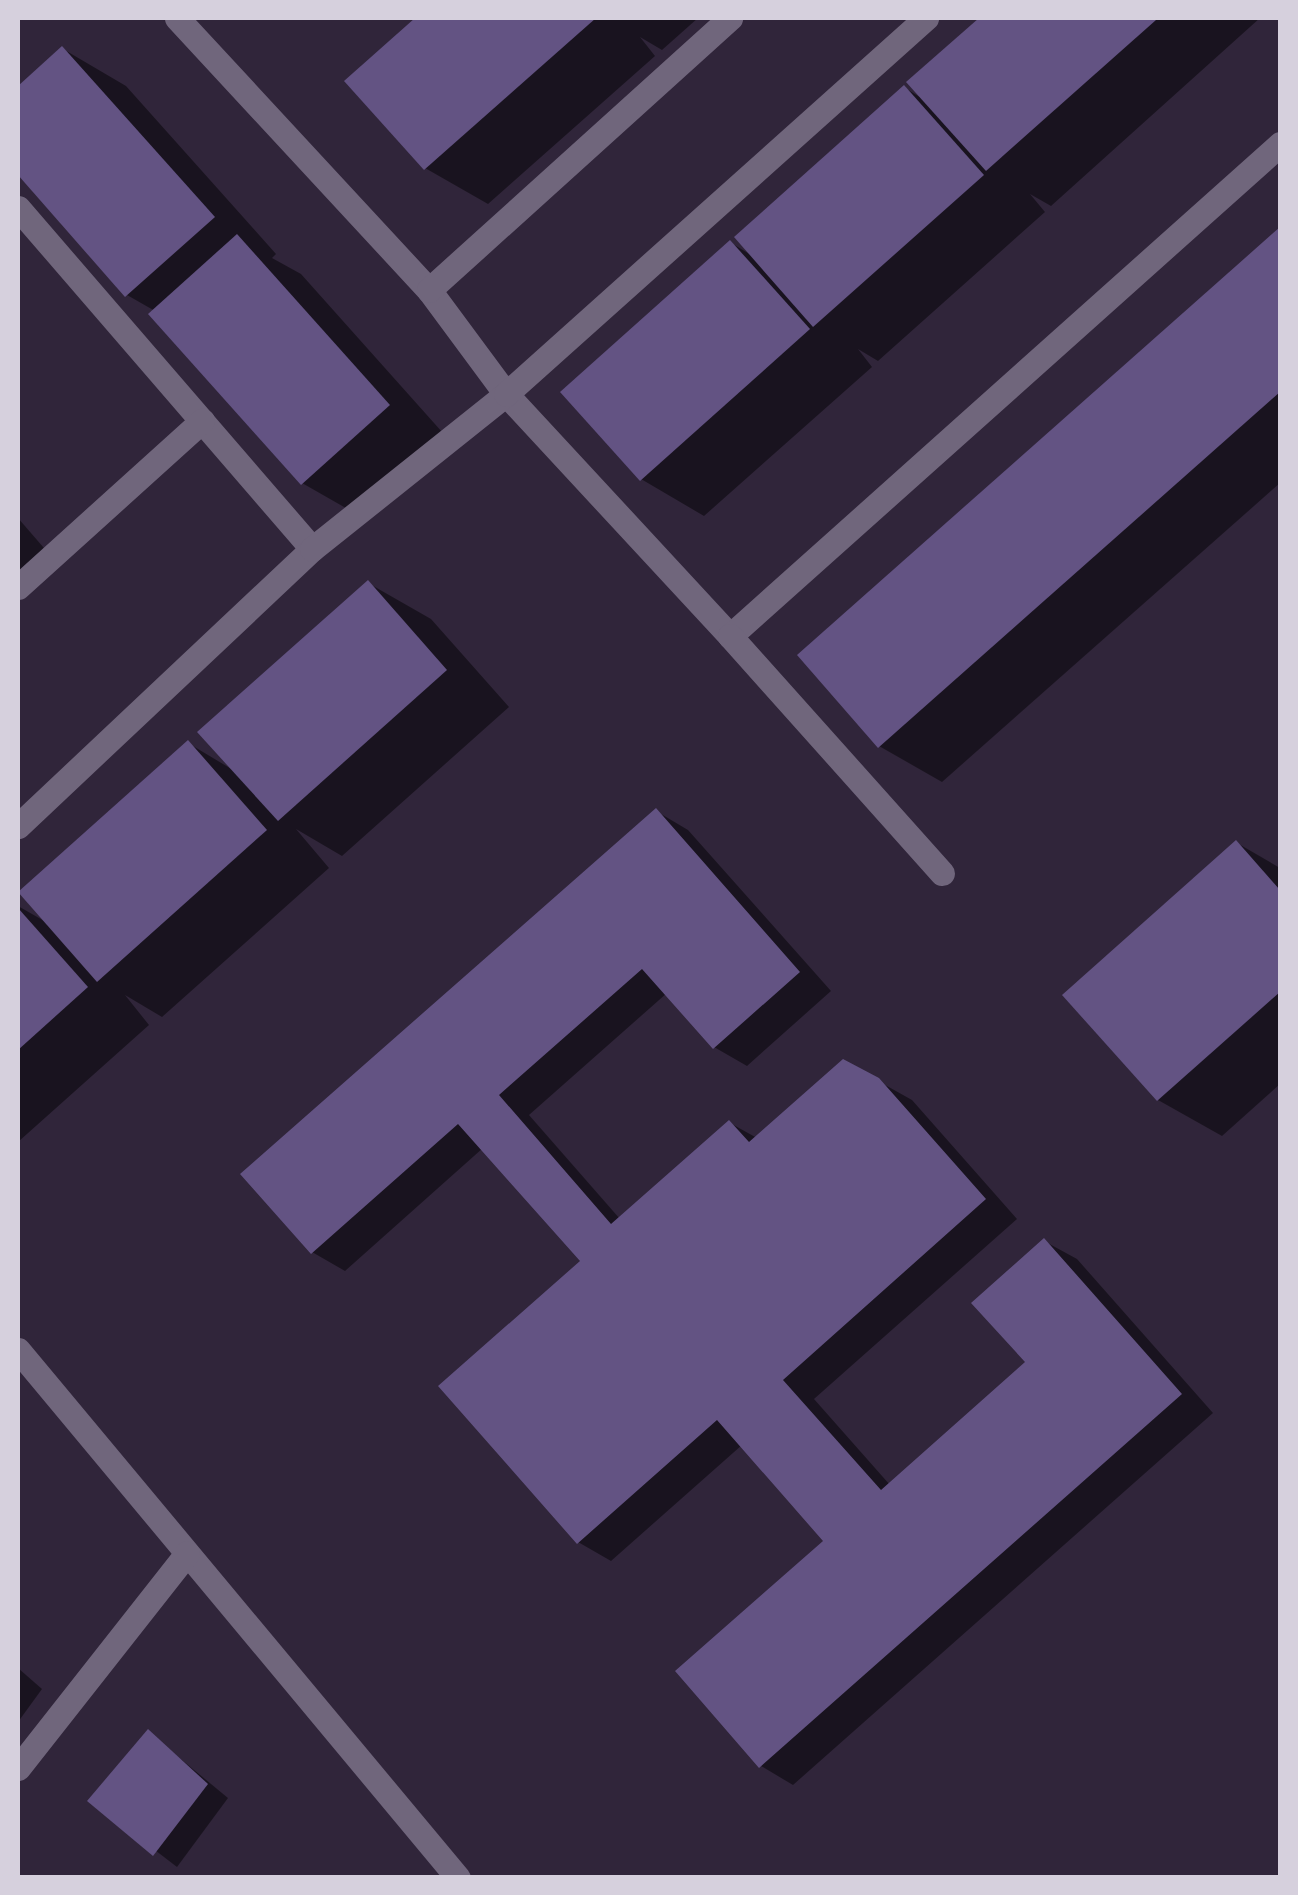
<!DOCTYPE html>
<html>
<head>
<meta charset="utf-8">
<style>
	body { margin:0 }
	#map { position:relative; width:1298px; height:1895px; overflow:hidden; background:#30253a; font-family:"Fira Sans Condensed",sans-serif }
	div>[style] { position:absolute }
	.shadow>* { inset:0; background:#0007 }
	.building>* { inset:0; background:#635383 }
	.minor>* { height:25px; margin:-12.5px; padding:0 12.5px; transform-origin:12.5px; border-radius:12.5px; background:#70667c }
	span { translate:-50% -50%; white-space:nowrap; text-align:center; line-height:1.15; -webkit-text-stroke:8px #30253a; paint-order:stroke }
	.frame { position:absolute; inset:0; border:20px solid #d6d0dd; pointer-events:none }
</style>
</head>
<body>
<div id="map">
	<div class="shadow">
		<i style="clip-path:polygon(418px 18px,698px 18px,662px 50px,640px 37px,655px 56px,488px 204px,425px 168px,347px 81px)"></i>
		<i style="clip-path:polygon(982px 18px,1260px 18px,1051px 206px,1030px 194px,1045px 212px,878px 361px,858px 349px,872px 367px,704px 516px,641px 479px,731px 243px,753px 256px,905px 88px,923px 99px,910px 82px)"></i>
		<i style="clip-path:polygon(63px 49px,126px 86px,276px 254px,272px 258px,301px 274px,451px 442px,365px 519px,302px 483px,155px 311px,127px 295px,18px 172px,18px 89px)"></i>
		<i style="clip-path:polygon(1280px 231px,1280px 483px,942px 782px,879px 746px,800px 656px)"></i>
		<i style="clip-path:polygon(18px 518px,50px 555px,18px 584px)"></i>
		<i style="clip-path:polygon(368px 583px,431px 619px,509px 707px,342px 856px,296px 829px,329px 868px,162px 1017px,125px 995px,149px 1025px,18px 1142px,18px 906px,46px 922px,188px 743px,233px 770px)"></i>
		<i style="clip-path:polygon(656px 811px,688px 830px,831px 991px,747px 1066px,714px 1047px,667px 993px,529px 1115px,620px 1219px,730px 1123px,757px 1138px,878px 1081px,912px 1100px,1017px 1219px,814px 1399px,890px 1485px,1028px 1363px,1044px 1241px,1077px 1259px,1213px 1413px,793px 1785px,761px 1766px,826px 1541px,742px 1445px,611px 1561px,578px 1542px,583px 1261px,483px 1148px,345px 1271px,312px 1252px)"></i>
		<i style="clip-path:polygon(1237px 843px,1280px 868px,1280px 1084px,1222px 1136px,1158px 1100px)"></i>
		<i style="clip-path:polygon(18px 1668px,42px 1689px,18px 1722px)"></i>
		<i style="clip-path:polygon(148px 1732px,228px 1798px,177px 1867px,91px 1801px)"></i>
	</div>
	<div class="building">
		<i style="clip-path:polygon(415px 18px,596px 18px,424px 170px,344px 81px)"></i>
		<i style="clip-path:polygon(979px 18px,1154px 18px,1156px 20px,986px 171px,906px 82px)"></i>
		<i style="clip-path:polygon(62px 46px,215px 217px,125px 297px,18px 175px,18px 86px)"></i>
		<i style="clip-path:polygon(904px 85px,984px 175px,813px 327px,734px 237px)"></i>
		<i style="clip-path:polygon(1280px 227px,1280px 392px,878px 748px,797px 655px)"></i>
		<i style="clip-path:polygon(237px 234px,390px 405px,301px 485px,148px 314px)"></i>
		<i style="clip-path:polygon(730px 240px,810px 329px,640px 481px,560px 392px)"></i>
		<i style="clip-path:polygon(368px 580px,447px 670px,278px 821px,197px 732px)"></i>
		<i style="clip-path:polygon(188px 740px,267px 830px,97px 982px,18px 892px)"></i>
		<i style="clip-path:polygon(656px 808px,800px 972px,713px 1049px,642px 969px,499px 1095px,611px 1224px,729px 1120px,749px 1142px,843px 1059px,879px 1078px,986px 1199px,783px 1380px,881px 1490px,1025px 1362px,971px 1303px,1044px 1238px,1182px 1394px,759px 1768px,675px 1671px,823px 1541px,717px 1420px,577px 1544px,438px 1386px,580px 1261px,458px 1124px,311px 1254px,240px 1174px)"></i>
		<i style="clip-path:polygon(1236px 840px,1280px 890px,1280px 992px,1157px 1101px,1062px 995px)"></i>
		<i style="clip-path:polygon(18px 908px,88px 987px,18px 1050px)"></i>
		<i style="clip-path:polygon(148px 1729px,208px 1784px,153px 1856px,87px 1801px)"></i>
	</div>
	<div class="minor">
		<i style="left:177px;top:18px;width:371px;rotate:47.2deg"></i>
		<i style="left:429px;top:290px;width:129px;rotate:53.5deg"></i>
		<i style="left:506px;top:394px;width:330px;rotate:47.2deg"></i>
		<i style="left:730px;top:636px;width:738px;rotate:-41.81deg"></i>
		<i style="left:18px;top:208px;width:450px;rotate:49.2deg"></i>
		<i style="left:312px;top:549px;width:404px;rotate:136.7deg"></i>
		<i style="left:429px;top:290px;width:406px;rotate:-42.1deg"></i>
		<i style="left:312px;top:549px;width:248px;rotate:-38.6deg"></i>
		<i style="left:506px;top:394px;width:564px;rotate:-41.84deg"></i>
		<i style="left:18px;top:587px;width:248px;rotate:-42.1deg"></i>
		<i style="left:730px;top:636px;width:318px;rotate:48.2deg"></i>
		<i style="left:18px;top:1350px;width:687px;rotate:50.19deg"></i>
		<i style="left:18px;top:1768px;width:273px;rotate:-51.8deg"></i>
	</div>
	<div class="frame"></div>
</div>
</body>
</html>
